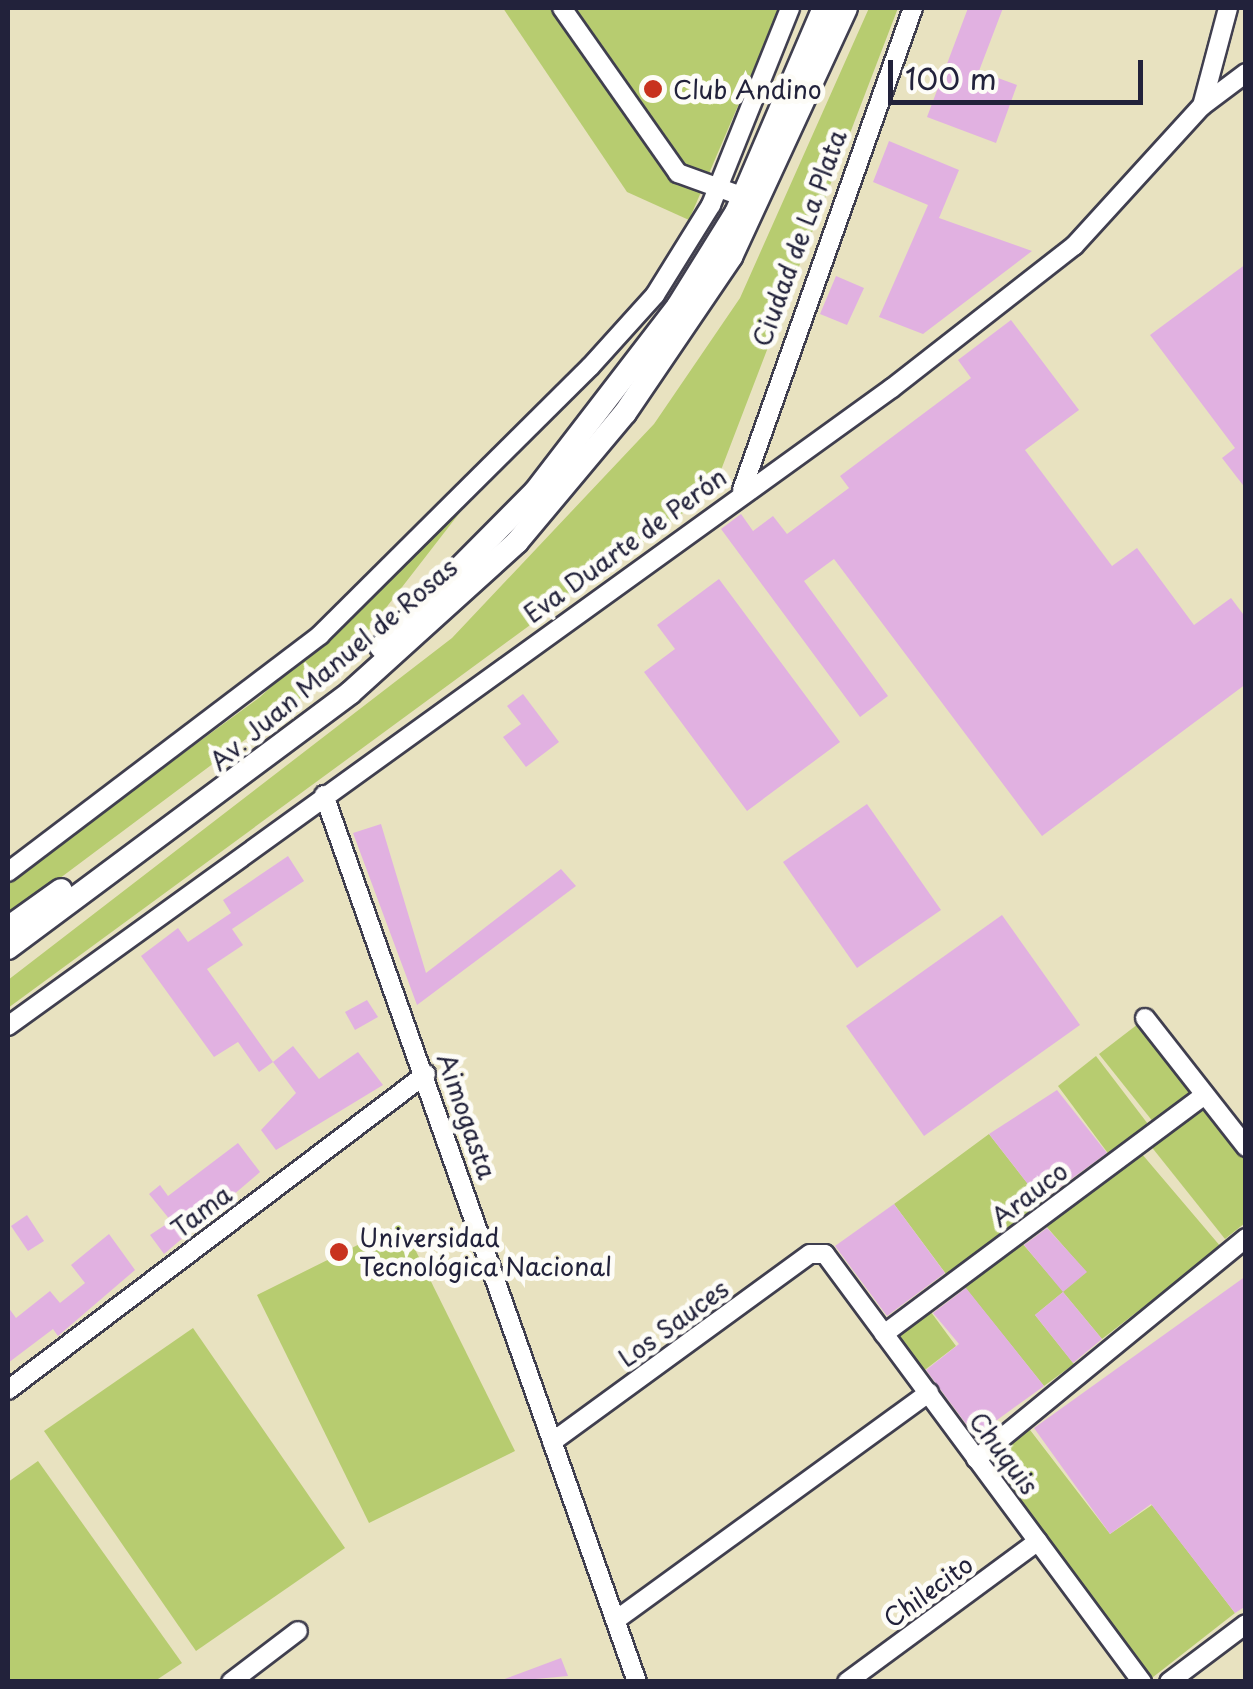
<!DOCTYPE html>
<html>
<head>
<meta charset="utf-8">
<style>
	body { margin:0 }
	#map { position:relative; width:1253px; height:1689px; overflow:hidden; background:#e8e2c0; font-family:"Playpen Sans",sans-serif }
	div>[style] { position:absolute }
	.green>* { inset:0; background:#b7cc70 }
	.building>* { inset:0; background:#e1b1e1 }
	.roads { filter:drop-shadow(2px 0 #403f4f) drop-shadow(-2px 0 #403f4f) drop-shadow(0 2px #403f4f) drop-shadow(0 -2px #403f4f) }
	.minor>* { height:18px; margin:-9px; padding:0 9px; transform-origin:9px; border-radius:9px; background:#fff }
	.major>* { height:22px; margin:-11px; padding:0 11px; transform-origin:11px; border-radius:11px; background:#fff }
	.dots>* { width:28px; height:28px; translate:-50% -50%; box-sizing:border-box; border:5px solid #fdfcf7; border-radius:50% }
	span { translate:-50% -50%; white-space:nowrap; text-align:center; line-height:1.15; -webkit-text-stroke:10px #fdfcf7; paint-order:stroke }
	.poi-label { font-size:25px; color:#22223b }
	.left { translate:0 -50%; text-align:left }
	.street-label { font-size:25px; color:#22223b }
	.frame { position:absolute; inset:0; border:10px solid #22223b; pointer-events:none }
	.scale { position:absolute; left:888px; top:60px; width:255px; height:45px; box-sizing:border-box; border:5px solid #22223b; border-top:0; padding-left:12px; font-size:30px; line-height:35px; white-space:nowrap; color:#22223b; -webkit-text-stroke:8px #fdfcf7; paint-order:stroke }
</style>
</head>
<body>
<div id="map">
	<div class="green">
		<i style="clip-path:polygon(503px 8px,780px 8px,689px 220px,627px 192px)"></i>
		<i style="clip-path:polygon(869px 8px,898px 8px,713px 491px,8px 1008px,8px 980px,452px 638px,654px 424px,740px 298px)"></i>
		<i style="clip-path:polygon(461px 511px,337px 671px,8px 917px,8px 882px,260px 697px)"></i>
		<i style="clip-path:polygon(1138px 1024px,1192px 1093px,1154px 1123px,1099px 1054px)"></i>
		<i style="clip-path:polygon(1096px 1056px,1151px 1128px,1110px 1156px,1058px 1086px)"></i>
		<i style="clip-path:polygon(1202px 1104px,1245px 1158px,1245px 1223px,1225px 1239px,1150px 1145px)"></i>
		<i style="clip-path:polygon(989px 1134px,1049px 1211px,1136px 1147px,1221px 1247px,1102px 1339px,1063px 1292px,1035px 1315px,1074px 1364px,1044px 1386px,959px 1280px,1016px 1236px,1063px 1291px,1086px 1272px,1039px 1218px,952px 1282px,894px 1204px)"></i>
		<i style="clip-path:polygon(402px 1223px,515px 1451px,369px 1523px,257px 1295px)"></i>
		<i style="clip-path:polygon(925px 1304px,956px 1346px,917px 1376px,884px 1334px)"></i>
		<i style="clip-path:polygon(193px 1328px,345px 1548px,196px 1651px,44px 1431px)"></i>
		<i style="clip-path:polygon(1027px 1426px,1110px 1534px,1152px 1505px,1235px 1613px,1148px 1681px,980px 1462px)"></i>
		<i style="clip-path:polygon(38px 1461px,182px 1663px,155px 1681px,8px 1681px,8px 1482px)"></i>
	</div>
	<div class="building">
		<i style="clip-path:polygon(968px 8px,1003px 8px,979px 71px,1017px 85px,996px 143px,927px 117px)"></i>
		<i style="clip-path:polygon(889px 141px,959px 170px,939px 218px,1032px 251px,923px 334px,879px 317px,928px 205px,873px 182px)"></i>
		<i style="clip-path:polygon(1246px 264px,1246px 489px,1222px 458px,1235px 448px,1150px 335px)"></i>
		<i style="clip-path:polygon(836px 276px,864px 288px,847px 325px,820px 314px)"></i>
		<i style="clip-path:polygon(1011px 320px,1079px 410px,1025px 450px,1112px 566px,1137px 548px,1194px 625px,1231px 598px,1246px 618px,1246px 684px,1042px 836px,834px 559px,804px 581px,888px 696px,860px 717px,721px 529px,741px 514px,753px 531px,773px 516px,787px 534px,849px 488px,840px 476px,971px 378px,958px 360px)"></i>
		<i style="clip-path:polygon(719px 579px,840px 742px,747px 811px,644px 672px,675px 649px,657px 625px)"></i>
		<i style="clip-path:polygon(523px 694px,559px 742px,526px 767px,503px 737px,521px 724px,507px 706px)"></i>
		<i style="clip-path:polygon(867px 804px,941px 910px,857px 968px,783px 862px)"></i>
		<i style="clip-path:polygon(381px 824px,426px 973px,561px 869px,576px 886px,417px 1005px,353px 833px)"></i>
		<i style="clip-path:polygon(288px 856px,304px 881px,232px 929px,243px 945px,207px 969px,273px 1062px,259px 1072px,238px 1042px,214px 1057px,141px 956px,178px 928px,188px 942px,231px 913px,223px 900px)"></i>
		<i style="clip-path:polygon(1002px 915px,1080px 1025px,924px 1136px,846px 1026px)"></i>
		<i style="clip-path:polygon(367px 1000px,378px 1017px,355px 1030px,345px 1012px)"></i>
		<i style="clip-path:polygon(293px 1046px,319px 1079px,358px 1052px,383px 1085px,276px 1150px,261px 1130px,296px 1093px,273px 1062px)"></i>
		<i style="clip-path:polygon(1057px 1090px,1107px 1153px,1041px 1201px,989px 1134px)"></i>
		<i style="clip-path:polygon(238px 1143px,260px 1172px,164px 1254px,150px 1235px,171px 1221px,149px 1194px,160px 1185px,168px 1196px)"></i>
		<i style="clip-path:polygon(894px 1204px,945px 1273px,887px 1316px,835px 1246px)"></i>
		<i style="clip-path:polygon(27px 1215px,44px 1241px,28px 1251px,11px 1226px)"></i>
		<i style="clip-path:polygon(1047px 1228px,1087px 1272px,1063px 1292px,1024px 1245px)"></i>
		<i style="clip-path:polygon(109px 1234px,135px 1270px,58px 1336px,53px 1329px,8px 1363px,8px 1307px,16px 1318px,50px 1291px,60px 1303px,85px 1283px,71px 1265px)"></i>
		<i style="clip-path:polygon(1246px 1276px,1246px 1606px,1235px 1613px,1151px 1504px,1110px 1534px,1034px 1428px)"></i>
		<i style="clip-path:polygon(966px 1288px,1044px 1386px,975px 1436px,926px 1370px,959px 1344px,933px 1313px)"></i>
		<i style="clip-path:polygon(1063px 1292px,1102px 1339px,1073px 1363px,1035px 1315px)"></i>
		<i style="clip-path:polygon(561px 1658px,568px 1676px,502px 1682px,502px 1680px)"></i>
	</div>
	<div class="roads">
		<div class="minor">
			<i style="left:562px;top:8px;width:202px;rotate:54.9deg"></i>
			<i style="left:678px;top:173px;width:70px;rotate:20deg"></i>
			<i style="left:1202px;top:106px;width:101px;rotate:-75.1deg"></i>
			<i style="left:742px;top:490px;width:511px;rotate:-70.47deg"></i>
			<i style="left:324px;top:795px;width:941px;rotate:70.56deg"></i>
			<i style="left:8px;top:872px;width:392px;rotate:-37.2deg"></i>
			<i style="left:320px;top:635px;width:380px;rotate:-44.8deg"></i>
			<i style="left:590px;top:367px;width:97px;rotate:-47.9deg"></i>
			<i style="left:655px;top:295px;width:106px;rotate:-58.1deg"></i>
			<i style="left:711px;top:205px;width:212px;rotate:-68.1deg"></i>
			<i style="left:1145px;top:1018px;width:164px;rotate:51.9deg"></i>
			<i style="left:8px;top:1026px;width:1090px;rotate:-35.82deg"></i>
			<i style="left:892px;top:388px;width:231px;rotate:-38deg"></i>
			<i style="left:1074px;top:246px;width:190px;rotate:-47.6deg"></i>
			<i style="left:1202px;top:106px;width:55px;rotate:-36.9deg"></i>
			<i style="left:884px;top:1334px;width:400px;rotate:-36.7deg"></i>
			<i style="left:8px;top:1390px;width:524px;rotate:-37.09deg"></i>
			<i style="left:552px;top:1442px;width:319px;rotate:-36.1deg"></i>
			<i style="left:810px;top:1254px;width:15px"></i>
			<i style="left:825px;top:1254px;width:533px;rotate:53.47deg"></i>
			<i style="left:976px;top:1459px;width:349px;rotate:-39.3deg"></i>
			<i style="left:616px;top:1620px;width:387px;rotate:-36deg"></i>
			<i style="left:231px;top:1682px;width:84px;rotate:-37.3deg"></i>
			<i style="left:847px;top:1682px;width:237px;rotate:-36.4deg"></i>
			<i style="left:1169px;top:1682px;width:96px;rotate:-37deg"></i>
		</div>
		<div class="major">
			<i style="left:381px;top:647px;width:218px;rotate:-45.2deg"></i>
			<i style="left:535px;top:492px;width:235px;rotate:-52.4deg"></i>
			<i style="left:678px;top:306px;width:110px;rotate:-58.1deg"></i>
			<i style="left:736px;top:213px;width:223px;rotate:-66.8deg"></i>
			<i style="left:8px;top:928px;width:65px;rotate:-35.6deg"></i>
			<i style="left:8px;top:948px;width:427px;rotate:-36.7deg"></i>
			<i style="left:350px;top:693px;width:225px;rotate:-42.1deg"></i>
			<i style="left:517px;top:542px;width:168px;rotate:-50.1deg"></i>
			<i style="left:625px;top:413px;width:189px;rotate:-55.8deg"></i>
			<i style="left:731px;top:257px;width:274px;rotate:-65.2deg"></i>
		</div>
	</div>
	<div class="dots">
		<i style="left:653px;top:89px;background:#c8321e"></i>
		<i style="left:339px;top:1252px;background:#c8321e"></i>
	</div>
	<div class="poi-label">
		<span class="left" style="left:673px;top:89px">Club Andino</span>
		<span class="left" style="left:359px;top:1252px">Universidad<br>Tecnológica Nacional</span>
	</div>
	<div class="street-label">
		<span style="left:799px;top:238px;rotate:-70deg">Ciudad de La Plata</span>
		<span style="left:625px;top:545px;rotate:-36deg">Eva Duarte de Perón</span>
		<span style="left:333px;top:664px;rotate:-40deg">Av. Juan Manuel de Rosas</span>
		<span style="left:467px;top:1116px;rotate:71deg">Aimogasta</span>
		<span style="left:1029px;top:1194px;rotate:-37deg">Arauco</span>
		<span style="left:201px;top:1211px;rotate:-37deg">Tama</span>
		<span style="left:673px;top:1323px;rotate:-36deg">Los Sauces</span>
		<span style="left:1004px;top:1453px;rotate:53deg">Chuquis</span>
		<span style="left:928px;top:1591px;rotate:-36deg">Chilecito</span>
	</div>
	<div class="frame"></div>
	<div class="scale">100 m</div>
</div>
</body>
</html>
